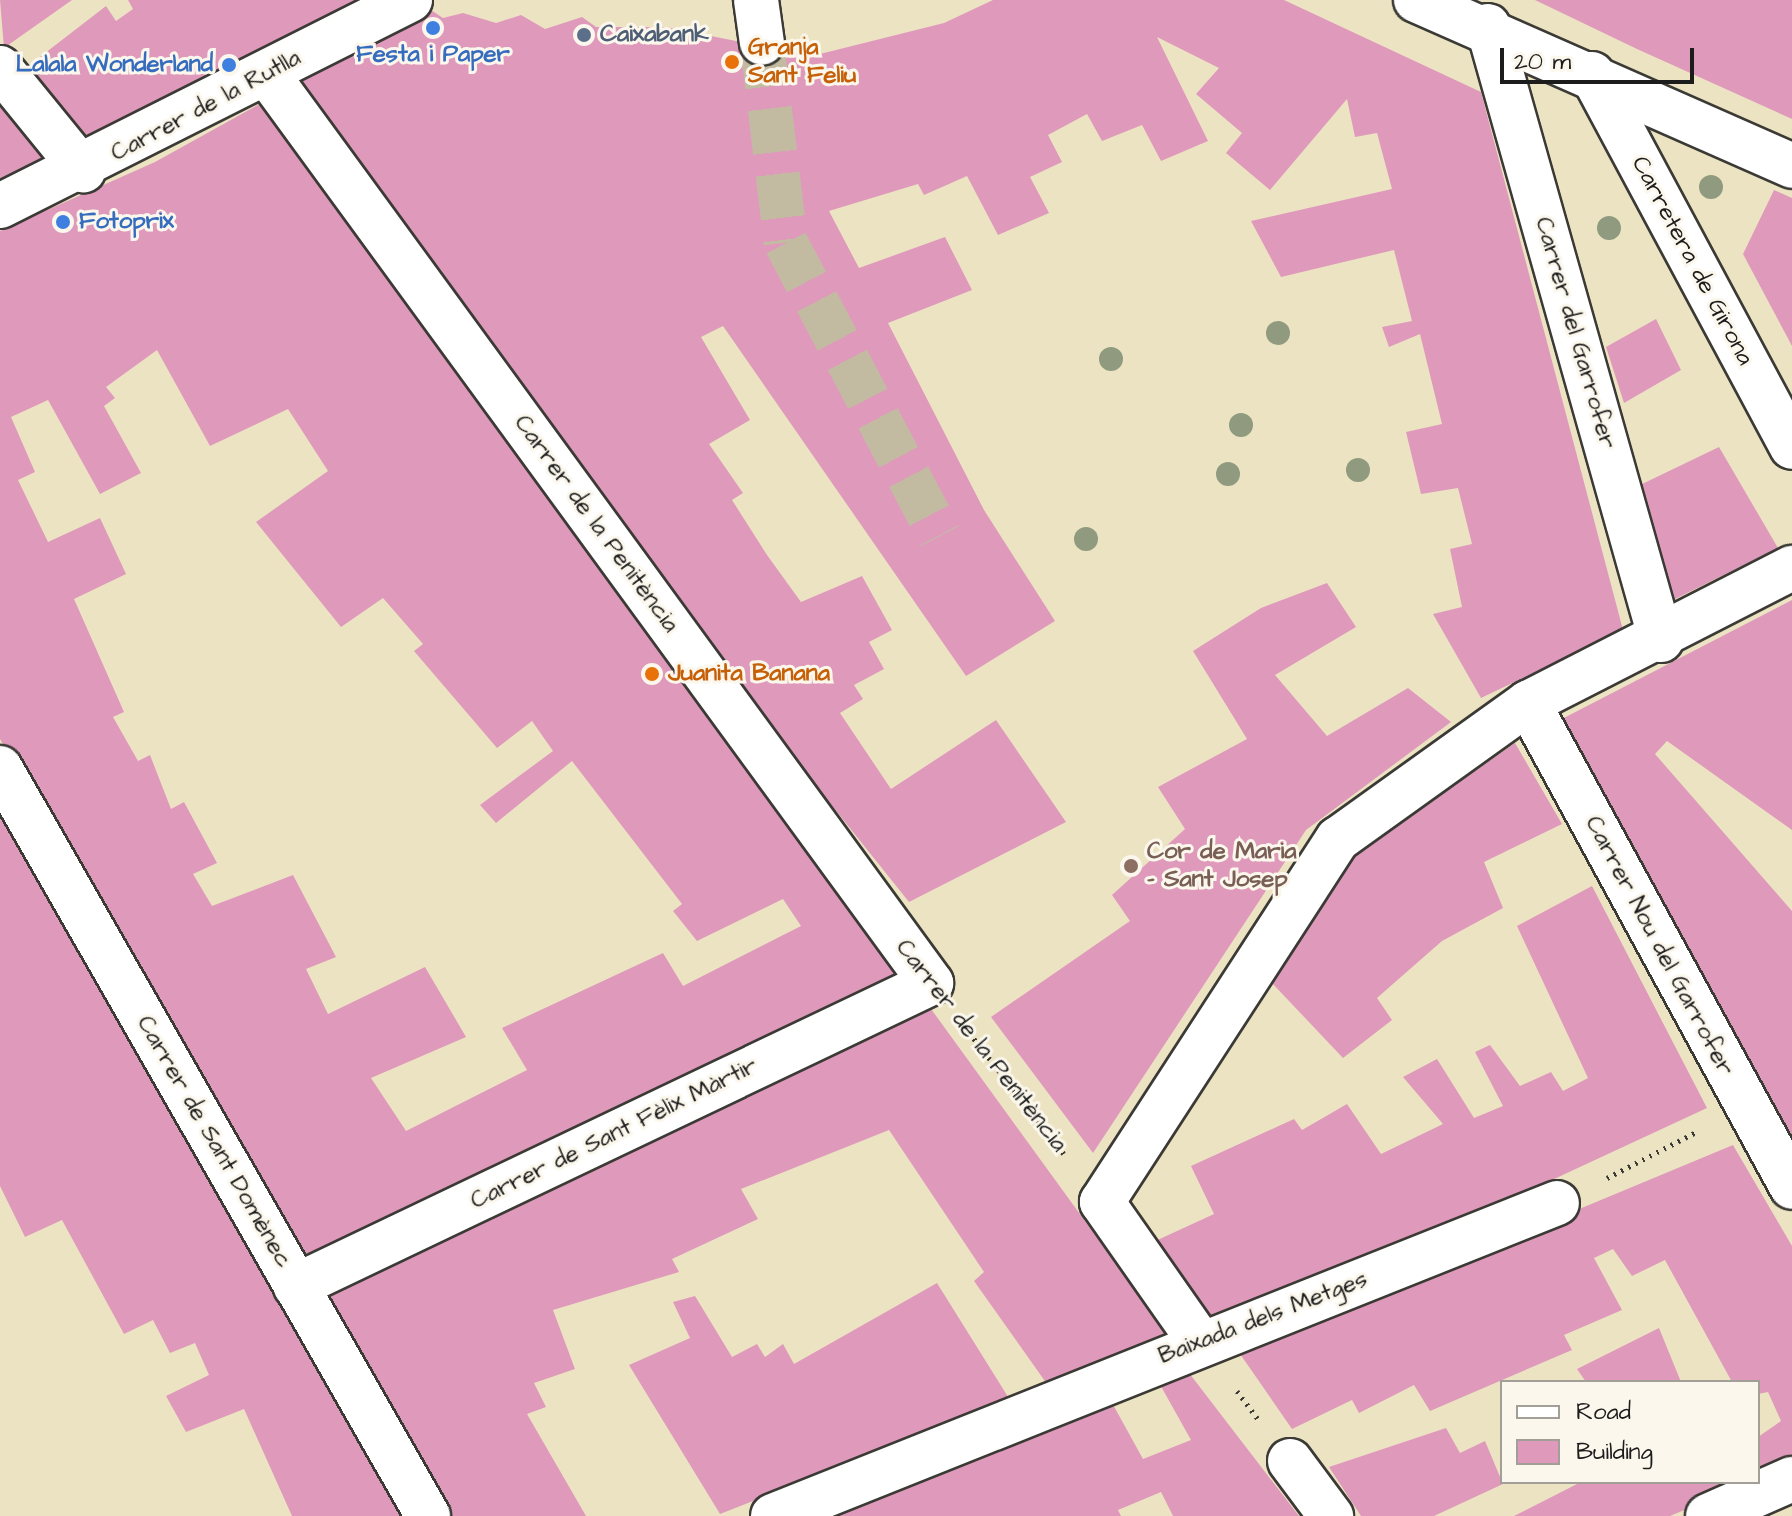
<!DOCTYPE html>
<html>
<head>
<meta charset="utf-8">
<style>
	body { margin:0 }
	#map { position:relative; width:1792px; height:1516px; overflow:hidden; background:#ece3c3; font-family:"Architects Daughter",sans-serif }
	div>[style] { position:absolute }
	.building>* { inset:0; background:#df9abb }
	.pedestrian-tunnel>* { height:44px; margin-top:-22px; transform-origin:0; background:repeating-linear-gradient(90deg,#c2bba2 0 44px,transparent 0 66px) }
	.path>* { height:5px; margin-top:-2.5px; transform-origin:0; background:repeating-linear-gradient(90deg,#3b3a35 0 2px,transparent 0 8px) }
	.roads { filter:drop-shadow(2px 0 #3b3a35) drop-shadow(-2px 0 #3b3a35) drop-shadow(0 2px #3b3a35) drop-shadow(0 -2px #3b3a35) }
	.pedestrian>* { height:44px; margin:-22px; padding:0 22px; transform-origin:22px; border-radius:22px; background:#fff }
	.minor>* { height:44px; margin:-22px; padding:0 22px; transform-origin:22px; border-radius:22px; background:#fff }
	.trees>* { width:24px; height:24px; margin:-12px; border-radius:50%; background:#909a7f }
	.dots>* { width:22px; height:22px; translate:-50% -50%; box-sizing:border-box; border:4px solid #fbf7ec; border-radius:50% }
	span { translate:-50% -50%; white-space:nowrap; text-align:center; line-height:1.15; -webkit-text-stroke:6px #fbf7ec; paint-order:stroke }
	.service-label { font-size:24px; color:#4e5e75; font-weight:700 }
	.left { translate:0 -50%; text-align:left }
	.food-label { font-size:24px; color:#c56008; font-weight:700 }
	.shop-label { font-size:24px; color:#366cbe; font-weight:700 }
	.right { translate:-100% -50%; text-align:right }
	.street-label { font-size:24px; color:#1c1c1c }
	.education-label { font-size:24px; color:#785e54; font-weight:700 }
	.legend { position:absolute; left:1500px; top:1380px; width:260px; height:104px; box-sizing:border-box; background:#fbf7ec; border:2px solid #a29f99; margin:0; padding:10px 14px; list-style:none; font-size:24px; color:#1c1c1c }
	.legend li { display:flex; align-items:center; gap:16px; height:40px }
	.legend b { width:40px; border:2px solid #a29f99 }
	.scale { position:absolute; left:1500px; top:48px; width:194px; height:36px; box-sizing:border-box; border:4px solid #1c1c1c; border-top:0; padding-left:10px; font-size:24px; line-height:28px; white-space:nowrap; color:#1c1c1c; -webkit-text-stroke:6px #fbf7ec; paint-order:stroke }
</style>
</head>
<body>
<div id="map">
	<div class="building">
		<i style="clip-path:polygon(0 0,72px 0,4px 48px)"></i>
		<i style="clip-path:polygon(128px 0,377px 0,83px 148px,27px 67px,106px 6px,116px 21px,133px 9px)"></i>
		<i style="clip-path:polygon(993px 0,1284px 0,1481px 92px,1623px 630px,1481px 698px,1433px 614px,1462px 607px,1450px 549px,1472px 544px,1458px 488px,1421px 494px,1406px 432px,1442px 424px,1420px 334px,1389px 347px,1382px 327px,1412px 321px,1394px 250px,1281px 277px,1251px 221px,1392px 189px,1377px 133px,1355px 137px,1347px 99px,1270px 190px,1226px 153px,1242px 133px,1196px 94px,1219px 68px,1157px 37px,1208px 141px,1161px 161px,1142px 125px,1102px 141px,1087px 114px,1048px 135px,1062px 162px,1030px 177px,1049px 213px,998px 235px,967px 176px,924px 195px,918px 184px,829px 211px,859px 268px,945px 237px,972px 290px,888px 323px,984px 510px,1055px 621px,966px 676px,723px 326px,701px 337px,750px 420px,709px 444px,743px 493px,732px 500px,767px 555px,801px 602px,862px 576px,892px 630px,869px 642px,884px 669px,854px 685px,863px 699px,840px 713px,891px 789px,996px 720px,1066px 822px,909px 902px,785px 747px,295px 77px,428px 8px,443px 18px,463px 13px,496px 23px,521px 15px,545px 29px,582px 17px,596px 27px,665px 27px,812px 56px,944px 23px)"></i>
		<i style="clip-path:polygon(1535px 0,1792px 0,1792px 119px,1637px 49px)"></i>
		<i style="clip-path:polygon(0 98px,56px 164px,0 187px)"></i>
		<i style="clip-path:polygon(evenodd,265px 101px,423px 327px,904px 978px,301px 1265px,0 739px,0 231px,155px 162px,265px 101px,157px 350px,210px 446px,288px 409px,328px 471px,256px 522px,341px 627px,383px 598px,423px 644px,414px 651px,497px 748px,532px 721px,553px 751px,480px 805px,496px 823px,572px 761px,682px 904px,673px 911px,697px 941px,783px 899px,801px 926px,683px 986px,663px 953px,502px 1028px,527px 1070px,406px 1131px,371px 1078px,466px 1037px,425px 967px,328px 1014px,306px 969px,336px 957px,293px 875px,212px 906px,193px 874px,217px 863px,184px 802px,171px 809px,150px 755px,138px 761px,113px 717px,124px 712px,74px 599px,126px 574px,100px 518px,48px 542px,18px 480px,35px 472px,11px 417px,48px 400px,100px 494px,141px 473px,104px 406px,115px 398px,106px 387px,157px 350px)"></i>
		<i style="clip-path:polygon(1774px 190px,1792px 198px,1792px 346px,1743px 254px)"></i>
		<i style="clip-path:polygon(1656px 319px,1681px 370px,1624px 403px,1606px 347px)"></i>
		<i style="clip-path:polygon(1719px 447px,1778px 548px,1671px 601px,1640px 485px)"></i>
		<i style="clip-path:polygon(1327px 583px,1356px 627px,1275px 675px,1327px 736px,1408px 688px,1451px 722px,1306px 830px,1093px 1153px,991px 1017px,1130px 921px,1112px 895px,1185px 829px,1158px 787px,1247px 739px,1193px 651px,1261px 608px)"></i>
		<i style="clip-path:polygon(1792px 600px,1792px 830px,1667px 741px,1655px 754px,1792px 911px,1792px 1149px,1560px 720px)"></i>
		<i style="clip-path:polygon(1515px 743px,1562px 824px,1484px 862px,1503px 908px,1442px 941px,1377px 998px,1392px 1020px,1343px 1058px,1271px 982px,1341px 865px)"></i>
		<i style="clip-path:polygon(0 804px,408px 1516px,292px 1516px,244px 1409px,186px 1432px,166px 1396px,209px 1375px,195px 1343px,170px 1353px,153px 1320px,124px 1334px,62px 1220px,25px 1237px,0 1186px)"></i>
		<i style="clip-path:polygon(1592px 886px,1707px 1108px,1498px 1205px,1204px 1321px,1151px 1243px,1214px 1214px,1191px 1166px,1294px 1119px,1302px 1130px,1347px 1104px,1381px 1154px,1443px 1124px,1403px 1077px,1437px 1059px,1474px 1118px,1503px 1106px,1475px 1052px,1490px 1045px,1520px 1086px,1551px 1072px,1563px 1091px,1588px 1078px,1517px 926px)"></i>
		<i style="clip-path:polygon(926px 1002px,1167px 1334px,1047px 1384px,974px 1281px,984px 1272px,889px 1130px,741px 1189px,758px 1219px,672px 1259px,679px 1272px,553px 1310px,575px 1369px,534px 1383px,546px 1407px,527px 1414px,586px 1516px,445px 1516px,320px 1295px)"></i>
		<i style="clip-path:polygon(1733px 1145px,1792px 1246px,1792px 1464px,1758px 1479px,1758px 1437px,1781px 1421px,1768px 1392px,1758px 1394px,1758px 1382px,1732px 1382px,1665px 1260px,1632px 1276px,1613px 1249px,1594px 1258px,1622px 1310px,1564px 1335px,1572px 1350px,1430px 1411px,1414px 1385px,1359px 1413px,1352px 1400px,1292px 1429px,1238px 1351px)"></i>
		<i style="clip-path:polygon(937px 1283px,1010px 1400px,720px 1514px,629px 1365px,690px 1338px,673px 1302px,695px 1296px,732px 1357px,757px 1344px,765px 1357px,783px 1344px,794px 1364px)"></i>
		<i style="clip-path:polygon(1659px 1328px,1681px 1382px,1586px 1382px,1577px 1369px)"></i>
		<i style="clip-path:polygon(1186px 1369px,1299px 1516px,1173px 1516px,1161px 1492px,1118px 1510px,1121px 1516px,823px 1516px,1111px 1401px,1143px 1459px,1191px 1440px,1158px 1381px)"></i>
		<i style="clip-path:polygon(1446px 1428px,1460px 1453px,1485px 1441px,1503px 1484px,1434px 1516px,1361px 1516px,1329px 1467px)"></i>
		<i style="clip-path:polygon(1581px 1482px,1752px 1482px,1670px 1516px,1514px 1516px)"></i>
	</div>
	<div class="pedestrian-tunnel">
		<i style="left:762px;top:43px;width:201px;rotate:83.2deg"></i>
		<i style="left:786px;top:243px;width:331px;rotate:62.3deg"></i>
	</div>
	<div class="path">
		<i style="left:964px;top:1026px;width:162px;rotate:52deg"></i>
		<i style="left:1607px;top:1178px;width:102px;rotate:-27.3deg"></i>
		<i style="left:1237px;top:1391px;width:34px;rotate:53deg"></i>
	</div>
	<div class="roads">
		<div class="pedestrian">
			<i style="left:756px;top:0;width:43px;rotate:82.1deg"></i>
			<i style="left:0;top:68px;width:132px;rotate:50.9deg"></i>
			<i style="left:0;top:206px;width:459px;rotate:-26.7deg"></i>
		</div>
		<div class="minor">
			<i style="left:1416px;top:0;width:411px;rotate:23.8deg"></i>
			<i style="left:1488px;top:26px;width:638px;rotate:74.26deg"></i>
			<i style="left:267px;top:74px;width:1126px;rotate:53.85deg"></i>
			<i style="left:931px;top:983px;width:704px;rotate:154.49deg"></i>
			<i style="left:1592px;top:74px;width:423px;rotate:61.8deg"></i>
			<i style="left:1528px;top:703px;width:551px;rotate:61.39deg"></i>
			<i style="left:0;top:768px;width:862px;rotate:60.22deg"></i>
			<i style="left:1200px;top:1342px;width:171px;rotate:-125deg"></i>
			<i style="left:1102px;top:1202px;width:433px;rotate:-57deg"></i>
			<i style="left:1338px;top:839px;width:234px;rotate:-35.6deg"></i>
			<i style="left:1528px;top:703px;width:297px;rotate:-27.1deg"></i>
			<i style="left:1290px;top:1461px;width:69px;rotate:53.3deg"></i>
			<i style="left:773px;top:1516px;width:844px;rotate:-21.76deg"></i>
			<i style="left:1708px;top:1516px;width:92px;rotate:-23.8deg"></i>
		</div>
	</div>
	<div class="trees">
		<i style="left:1711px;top:187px"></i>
		<i style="left:1609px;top:228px"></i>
		<i style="left:1278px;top:333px"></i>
		<i style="left:1111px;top:359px"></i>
		<i style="left:1241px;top:425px"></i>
		<i style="left:1358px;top:470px"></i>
		<i style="left:1228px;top:474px"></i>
		<i style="left:1086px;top:539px"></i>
	</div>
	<div class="dots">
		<i style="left:433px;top:28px;background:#3f7fe0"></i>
		<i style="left:584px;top:35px;background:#5c6f8a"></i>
		<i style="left:732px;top:62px;background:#e8710a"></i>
		<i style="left:229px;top:65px;background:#3f7fe0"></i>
		<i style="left:63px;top:222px;background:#3f7fe0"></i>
		<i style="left:652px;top:674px;background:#e8710a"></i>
		<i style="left:1131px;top:866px;background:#8d6e63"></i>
	</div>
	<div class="service-label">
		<span class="left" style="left:600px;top:35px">Caixabank</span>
	</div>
	<div class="food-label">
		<span class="left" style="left:748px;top:62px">Granja<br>Sant Feliu</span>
		<span class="left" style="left:668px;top:674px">Juanita Banana</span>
	</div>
	<div class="shop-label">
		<span style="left:433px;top:55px">Festa i Paper</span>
		<span class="right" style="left:213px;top:65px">Lalala Wonderland</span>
		<span class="left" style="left:79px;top:222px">Fotoprix</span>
	</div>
	<div class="street-label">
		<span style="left:206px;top:106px;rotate:-28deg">Carrer de la Rutlla</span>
		<span style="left:1692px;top:261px;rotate:62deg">Carretera de Girona</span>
		<span style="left:1575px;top:333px;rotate:74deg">Carrer del Garrofer</span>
		<span style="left:596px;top:524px;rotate:54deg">Carrer de la Penitència</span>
		<span style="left:1659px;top:946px;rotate:62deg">Carrer Nou del Garrofer</span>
		<span style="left:981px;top:1046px;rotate:52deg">Carrer de la Penitència</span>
		<span style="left:614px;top:1134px;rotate:-26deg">Carrer de Sant Fèlix Màrtir</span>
		<span style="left:214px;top:1142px;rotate:60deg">Carrer de Sant Domènec</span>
		<span style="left:1263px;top:1318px;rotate:-21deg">Baixada dels Metges</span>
	</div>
	<div class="education-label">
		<span class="left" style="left:1147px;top:866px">Cor de Maria<br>- Sant Josep</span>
	</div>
	<ul class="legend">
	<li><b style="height:10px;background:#fff"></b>Road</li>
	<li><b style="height:22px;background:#df9abb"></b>Building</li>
	</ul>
	<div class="scale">20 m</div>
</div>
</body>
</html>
